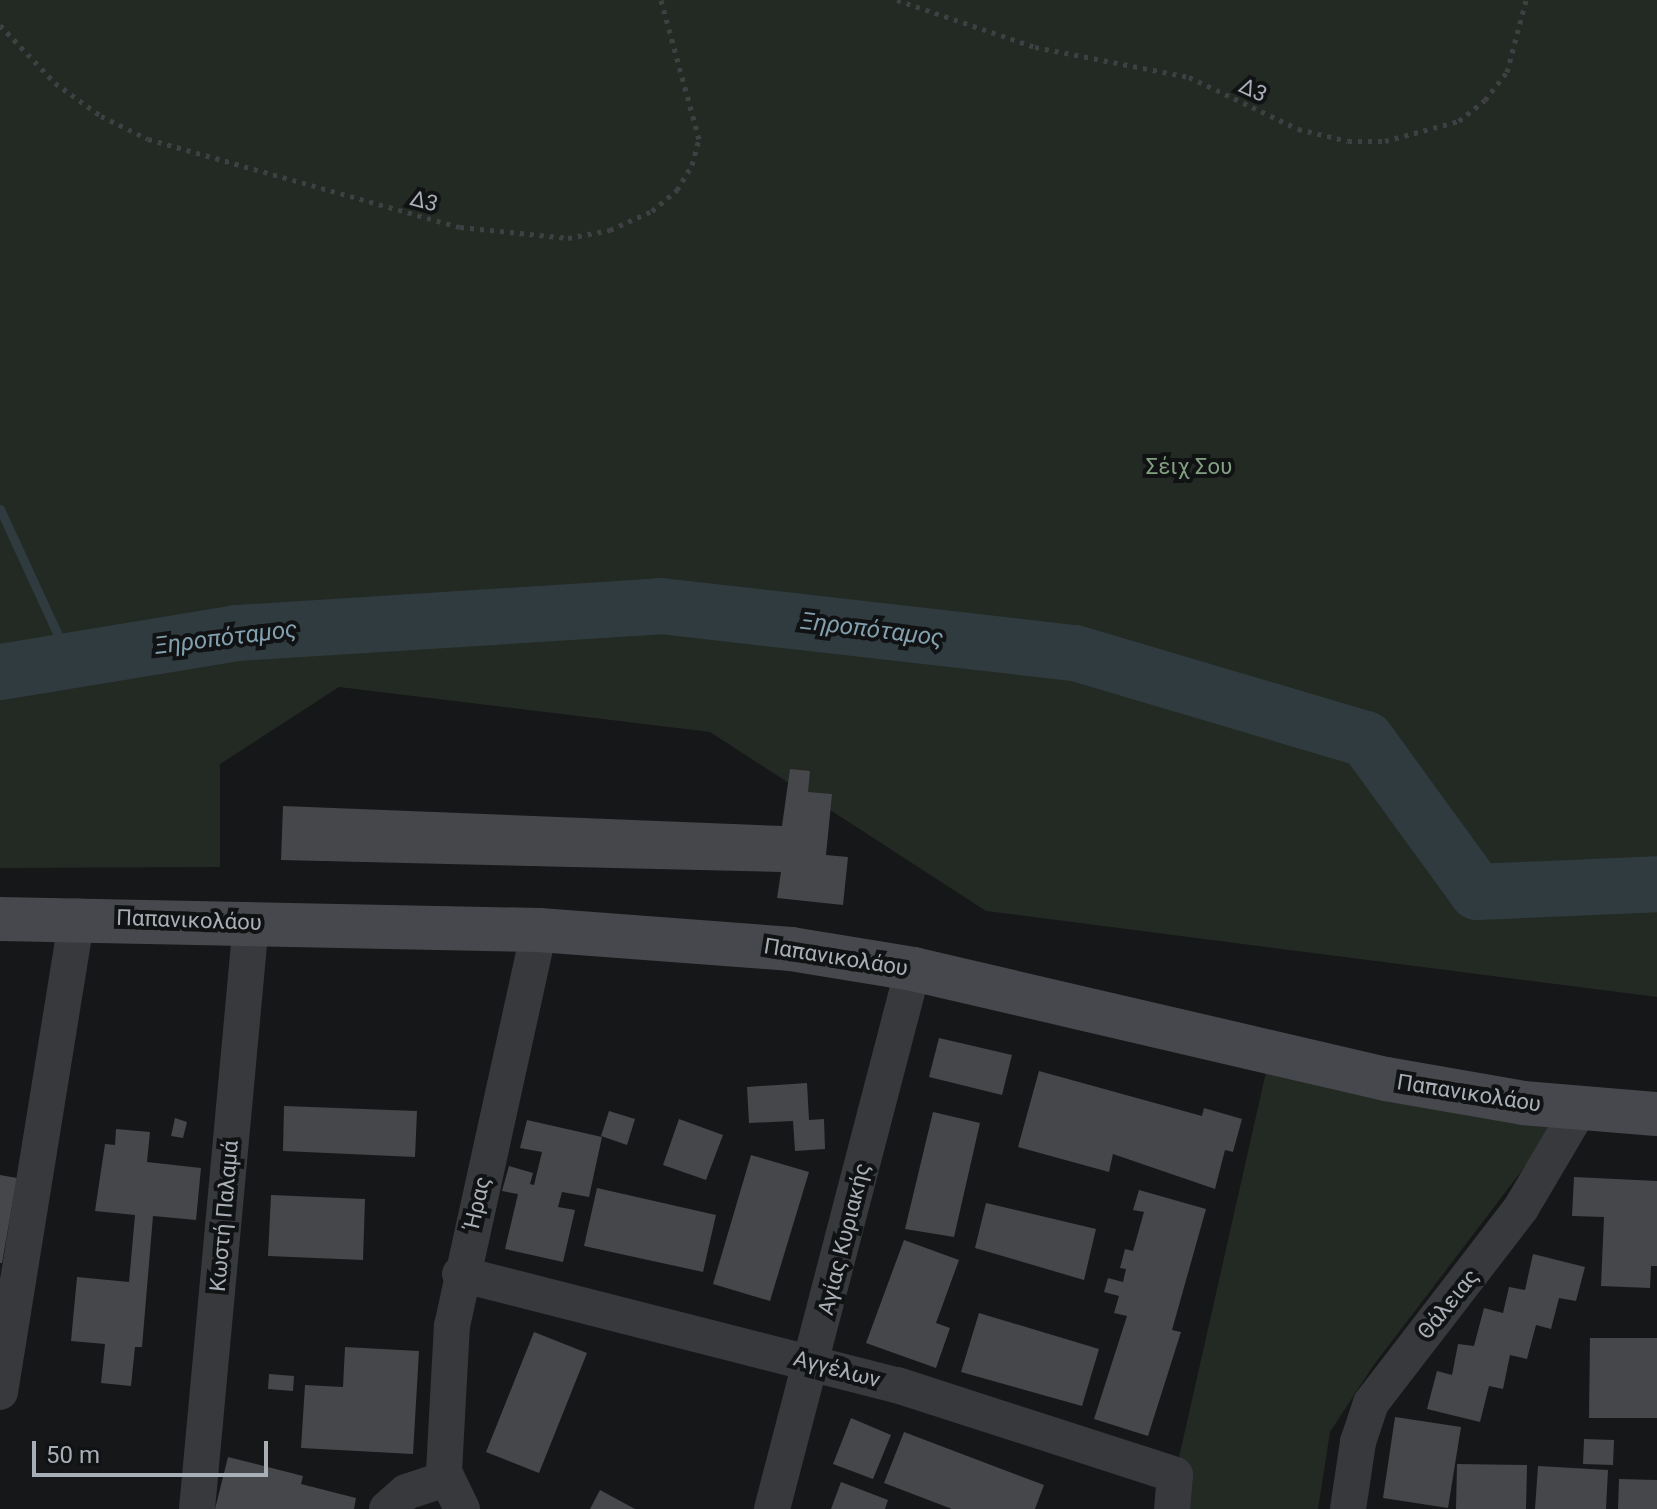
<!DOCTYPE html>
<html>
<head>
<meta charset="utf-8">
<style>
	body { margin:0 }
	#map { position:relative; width:1657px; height:1509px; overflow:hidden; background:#161718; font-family:Roboto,sans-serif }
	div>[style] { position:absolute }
	.green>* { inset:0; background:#232a23 }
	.stream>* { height:9px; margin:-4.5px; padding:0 4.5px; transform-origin:4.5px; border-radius:4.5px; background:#303b40 }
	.river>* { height:56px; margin:-28px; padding:0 28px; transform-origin:28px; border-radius:28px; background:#303b40 }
	.building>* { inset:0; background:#45474b }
	.path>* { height:5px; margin-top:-2.5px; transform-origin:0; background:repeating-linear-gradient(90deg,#3e4044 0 4px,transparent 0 10px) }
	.minor>* { height:36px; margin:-18px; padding:0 18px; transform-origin:18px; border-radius:18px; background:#38393d }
	.secondary>* { height:44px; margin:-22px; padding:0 22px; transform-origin:22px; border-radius:22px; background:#46484d }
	span { translate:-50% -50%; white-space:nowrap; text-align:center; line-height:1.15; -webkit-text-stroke:8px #111213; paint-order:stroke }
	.street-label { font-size:22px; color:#a9afb7 }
	.park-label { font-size:22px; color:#84a082 }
	.water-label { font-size:24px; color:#83a0af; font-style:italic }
	.scale { position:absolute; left:32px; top:1441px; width:236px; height:36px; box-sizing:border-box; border:4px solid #a9afb7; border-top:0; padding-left:10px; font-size:24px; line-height:28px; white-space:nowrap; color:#a9afb7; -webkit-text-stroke:6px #111213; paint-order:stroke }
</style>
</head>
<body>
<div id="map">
	<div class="green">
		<i style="clip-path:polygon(0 0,1657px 0,1657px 997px,986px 911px,710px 732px,339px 687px,220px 764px,220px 867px,0 868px)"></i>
		<i style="clip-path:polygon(1266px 1072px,1558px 1123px,1373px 1366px,1330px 1432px,1318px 1509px,1186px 1509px,1175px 1475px)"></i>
	</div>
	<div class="stream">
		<i style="left:0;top:509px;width:167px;rotate:65.3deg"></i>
	</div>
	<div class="river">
		<i style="left:0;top:672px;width:240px;rotate:-9.3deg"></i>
		<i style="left:237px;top:633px;width:425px;rotate:-3.6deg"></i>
		<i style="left:661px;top:606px;width:417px;rotate:6.5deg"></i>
		<i style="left:1075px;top:653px;width:303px;rotate:16.5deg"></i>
		<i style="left:1366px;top:739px;width:189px;rotate:54deg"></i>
		<i style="left:1477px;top:892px;width:180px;rotate:-2.5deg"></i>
	</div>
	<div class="building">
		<i style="clip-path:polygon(790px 769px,810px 771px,808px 792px,832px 794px,826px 855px,848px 857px,843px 905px,777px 898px,781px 872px,281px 860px,283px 806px,782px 826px)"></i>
		<i style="clip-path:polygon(939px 1038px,1012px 1055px,1002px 1095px,929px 1077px)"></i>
		<i style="clip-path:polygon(1039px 1071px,1202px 1116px,1204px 1108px,1242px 1119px,1233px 1152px,1225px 1150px,1215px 1189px,1113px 1154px,1109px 1172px,1018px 1147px)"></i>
		<i style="clip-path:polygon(807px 1083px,809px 1120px,824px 1119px,825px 1149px,795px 1151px,793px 1121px,749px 1123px,747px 1087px)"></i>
		<i style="clip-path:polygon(284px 1106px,417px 1111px,415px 1157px,283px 1151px)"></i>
		<i style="clip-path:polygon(609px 1111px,635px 1119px,627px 1145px,601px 1136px)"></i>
		<i style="clip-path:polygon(933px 1112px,980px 1123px,954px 1237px,905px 1229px)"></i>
		<i style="clip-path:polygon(175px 1118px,187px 1122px,183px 1138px,171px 1136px)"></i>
		<i style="clip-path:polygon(679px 1119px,723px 1135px,706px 1180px,663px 1165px)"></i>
		<i style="clip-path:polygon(527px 1120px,602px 1137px,589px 1197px,562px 1192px,558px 1207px,575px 1210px,563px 1262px,505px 1249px,518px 1194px,502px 1191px,509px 1166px,533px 1173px,530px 1184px,534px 1185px,542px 1152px,520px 1148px)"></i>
		<i style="clip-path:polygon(116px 1129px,150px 1132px,147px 1162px,201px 1168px,196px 1220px,153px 1216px,142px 1347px,135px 1347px,131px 1386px,101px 1383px,105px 1344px,71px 1341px,77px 1277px,129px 1282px,135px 1215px,95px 1211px,105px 1144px,115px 1145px)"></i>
		<i style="clip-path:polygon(751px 1155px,809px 1172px,770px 1301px,713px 1284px)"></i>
		<i style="clip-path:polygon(0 1175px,17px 1178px,2px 1263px,0 1263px)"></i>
		<i style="clip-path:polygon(1574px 1177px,1657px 1181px,1657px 1266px,1651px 1266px,1650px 1288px,1601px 1286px,1604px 1217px,1572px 1216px)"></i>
		<i style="clip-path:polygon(597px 1188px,716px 1215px,703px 1272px,584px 1246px)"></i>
		<i style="clip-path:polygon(1139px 1190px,1206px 1209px,1172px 1330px,1181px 1332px,1148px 1436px,1094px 1419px,1127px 1316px,1114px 1313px,1119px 1296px,1104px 1292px,1108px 1278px,1123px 1282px,1126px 1269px,1120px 1268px,1125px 1249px,1133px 1251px,1144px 1212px,1133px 1210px)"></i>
		<i style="clip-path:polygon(271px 1195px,365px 1199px,363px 1260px,268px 1256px)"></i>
		<i style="clip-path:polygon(986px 1203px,1096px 1229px,1084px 1280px,975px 1248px)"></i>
		<i style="clip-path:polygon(904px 1240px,959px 1260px,936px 1323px,950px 1328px,936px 1368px,866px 1343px)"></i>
		<i style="clip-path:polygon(1533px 1254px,1585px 1267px,1576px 1301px,1559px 1298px,1551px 1329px,1536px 1325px,1527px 1359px,1510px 1355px,1503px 1389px,1489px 1386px,1480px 1422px,1427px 1409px,1437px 1371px,1452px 1375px,1458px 1344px,1474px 1346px,1484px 1308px,1503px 1313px,1509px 1287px,1525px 1290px)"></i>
		<i style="clip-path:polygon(979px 1313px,1099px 1349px,1082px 1406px,961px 1372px)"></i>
		<i style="clip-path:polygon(534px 1332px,587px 1353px,539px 1473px,486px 1452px)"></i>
		<i style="clip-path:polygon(1590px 1338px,1657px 1338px,1657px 1418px,1589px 1418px)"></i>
		<i style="clip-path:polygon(345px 1347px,419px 1351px,413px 1454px,301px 1448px,305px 1385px,343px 1387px)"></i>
		<i style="clip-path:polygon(269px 1374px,294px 1376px,293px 1391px,268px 1389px)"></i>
		<i style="clip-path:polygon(1395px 1417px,1461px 1427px,1448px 1508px,1383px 1498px)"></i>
		<i style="clip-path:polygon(851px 1418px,891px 1435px,873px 1479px,833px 1464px)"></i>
		<i style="clip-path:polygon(904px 1432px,1044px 1485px,1035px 1509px,952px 1509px,884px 1483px)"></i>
		<i style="clip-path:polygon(1584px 1439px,1614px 1440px,1613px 1465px,1583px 1464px)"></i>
		<i style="clip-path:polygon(228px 1457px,303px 1476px,301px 1484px,356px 1498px,354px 1509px,215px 1509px)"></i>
		<i style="clip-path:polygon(1457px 1464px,1527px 1465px,1526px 1509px,1456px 1509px)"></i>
		<i style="clip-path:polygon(1538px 1466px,1608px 1470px,1606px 1509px,1535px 1509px)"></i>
		<i style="clip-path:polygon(1619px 1479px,1657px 1480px,1657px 1509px,1618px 1509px)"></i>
		<i style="clip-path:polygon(841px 1482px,888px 1500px,885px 1509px,831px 1509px)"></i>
		<i style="clip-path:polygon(600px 1490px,635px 1509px,590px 1509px)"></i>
	</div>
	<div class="path">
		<i style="left:897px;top:0;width:146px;rotate:18.8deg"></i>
		<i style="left:1035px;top:47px;width:157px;rotate:11deg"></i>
		<i style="left:1189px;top:77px;width:121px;rotate:25.5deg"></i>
		<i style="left:1298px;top:129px;width:51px;rotate:13.5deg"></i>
		<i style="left:1348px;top:141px;width:37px"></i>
		<i style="left:1385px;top:141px;width:77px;rotate:-15.1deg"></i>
		<i style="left:1459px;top:121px;width:33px;rotate:-39deg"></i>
		<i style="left:1485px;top:100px;width:36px;rotate:-52deg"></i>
		<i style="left:1507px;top:72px;width:74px;rotate:-75.2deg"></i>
		<i style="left:0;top:25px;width:80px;rotate:46.5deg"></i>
		<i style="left:55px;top:83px;width:57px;rotate:35.7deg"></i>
		<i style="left:101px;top:116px;width:52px;rotate:26.1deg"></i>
		<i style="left:148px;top:139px;width:324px;rotate:15.8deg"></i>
		<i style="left:460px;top:227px;width:109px;rotate:5.8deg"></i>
		<i style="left:568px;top:238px;width:43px;rotate:-10.8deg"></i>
		<i style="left:610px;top:230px;width:46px;rotate:-24.3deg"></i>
		<i style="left:652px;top:211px;width:33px;rotate:-40deg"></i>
		<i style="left:677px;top:190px;width:29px;rotate:-59deg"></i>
		<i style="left:692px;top:165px;width:27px;rotate:-75deg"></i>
		<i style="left:699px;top:139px;width:144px;rotate:-105.3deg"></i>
	</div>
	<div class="minor">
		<i style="left:460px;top:1274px;width:451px;rotate:14.3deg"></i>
		<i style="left:897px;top:1385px;width:292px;rotate:17.9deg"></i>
		<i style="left:1175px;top:1475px;width:34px;rotate:95deg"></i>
		<i style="left:0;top:1392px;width:482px;rotate:-80.8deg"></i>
		<i style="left:197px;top:1509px;width:589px;rotate:-84.74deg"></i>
		<i style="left:387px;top:1509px;width:25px;rotate:-42deg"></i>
		<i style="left:406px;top:1492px;width:41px;rotate:-18.4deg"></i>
		<i style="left:462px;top:1509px;width:41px;rotate:-115.9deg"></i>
		<i style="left:444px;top:1472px;width:146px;rotate:-86.9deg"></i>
		<i style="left:452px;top:1326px;width:405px;rotate:-77.6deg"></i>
		<i style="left:772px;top:1509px;width:558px;rotate:-75.37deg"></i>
		<i style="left:1348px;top:1509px;width:68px;rotate:-81.5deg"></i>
		<i style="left:1358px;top:1442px;width:41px;rotate:-71.6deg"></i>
		<i style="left:1371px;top:1403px;width:246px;rotate:-52.4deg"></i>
		<i style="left:1521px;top:1208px;width:114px;rotate:-59.4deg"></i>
	</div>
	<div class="secondary">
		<i style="left:0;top:919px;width:539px;rotate:1.17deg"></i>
		<i style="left:539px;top:930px;width:253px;rotate:4.3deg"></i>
		<i style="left:791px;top:949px;width:124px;rotate:9.3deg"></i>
		<i style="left:913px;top:969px;width:486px;rotate:13.1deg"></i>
		<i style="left:1386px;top:1079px;width:139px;rotate:9.9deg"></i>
		<i style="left:1523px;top:1103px;width:134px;rotate:4.7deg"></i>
	</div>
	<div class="street-label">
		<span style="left:1253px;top:90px;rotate:25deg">Δ3</span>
		<span style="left:424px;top:201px;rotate:15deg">Δ3</span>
		<span style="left:189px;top:920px;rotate:2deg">Παπανικολάου</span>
		<span style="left:836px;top:957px;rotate:9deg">Παπανικολάου</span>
		<span style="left:1469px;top:1093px;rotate:9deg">Παπανικολάου</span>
		<span style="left:477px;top:1203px;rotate:-77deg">Ήρας</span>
		<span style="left:224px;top:1216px;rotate:-85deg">Κωστή Παλαμά</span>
		<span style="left:844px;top:1239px;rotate:-76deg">Αγίας Κυριακής</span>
		<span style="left:1448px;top:1304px;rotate:-51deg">Θάλειας</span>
		<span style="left:837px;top:1369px;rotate:15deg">Αγγέλων</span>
	</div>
	<div class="park-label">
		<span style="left:1189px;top:467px">Σέιχ Σου</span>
	</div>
	<div class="water-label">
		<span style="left:872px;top:630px;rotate:7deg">Ξηροπόταμος</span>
		<span style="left:226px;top:638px;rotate:-7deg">Ξηροπόταμος</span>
	</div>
	<div class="scale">50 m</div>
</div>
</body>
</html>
